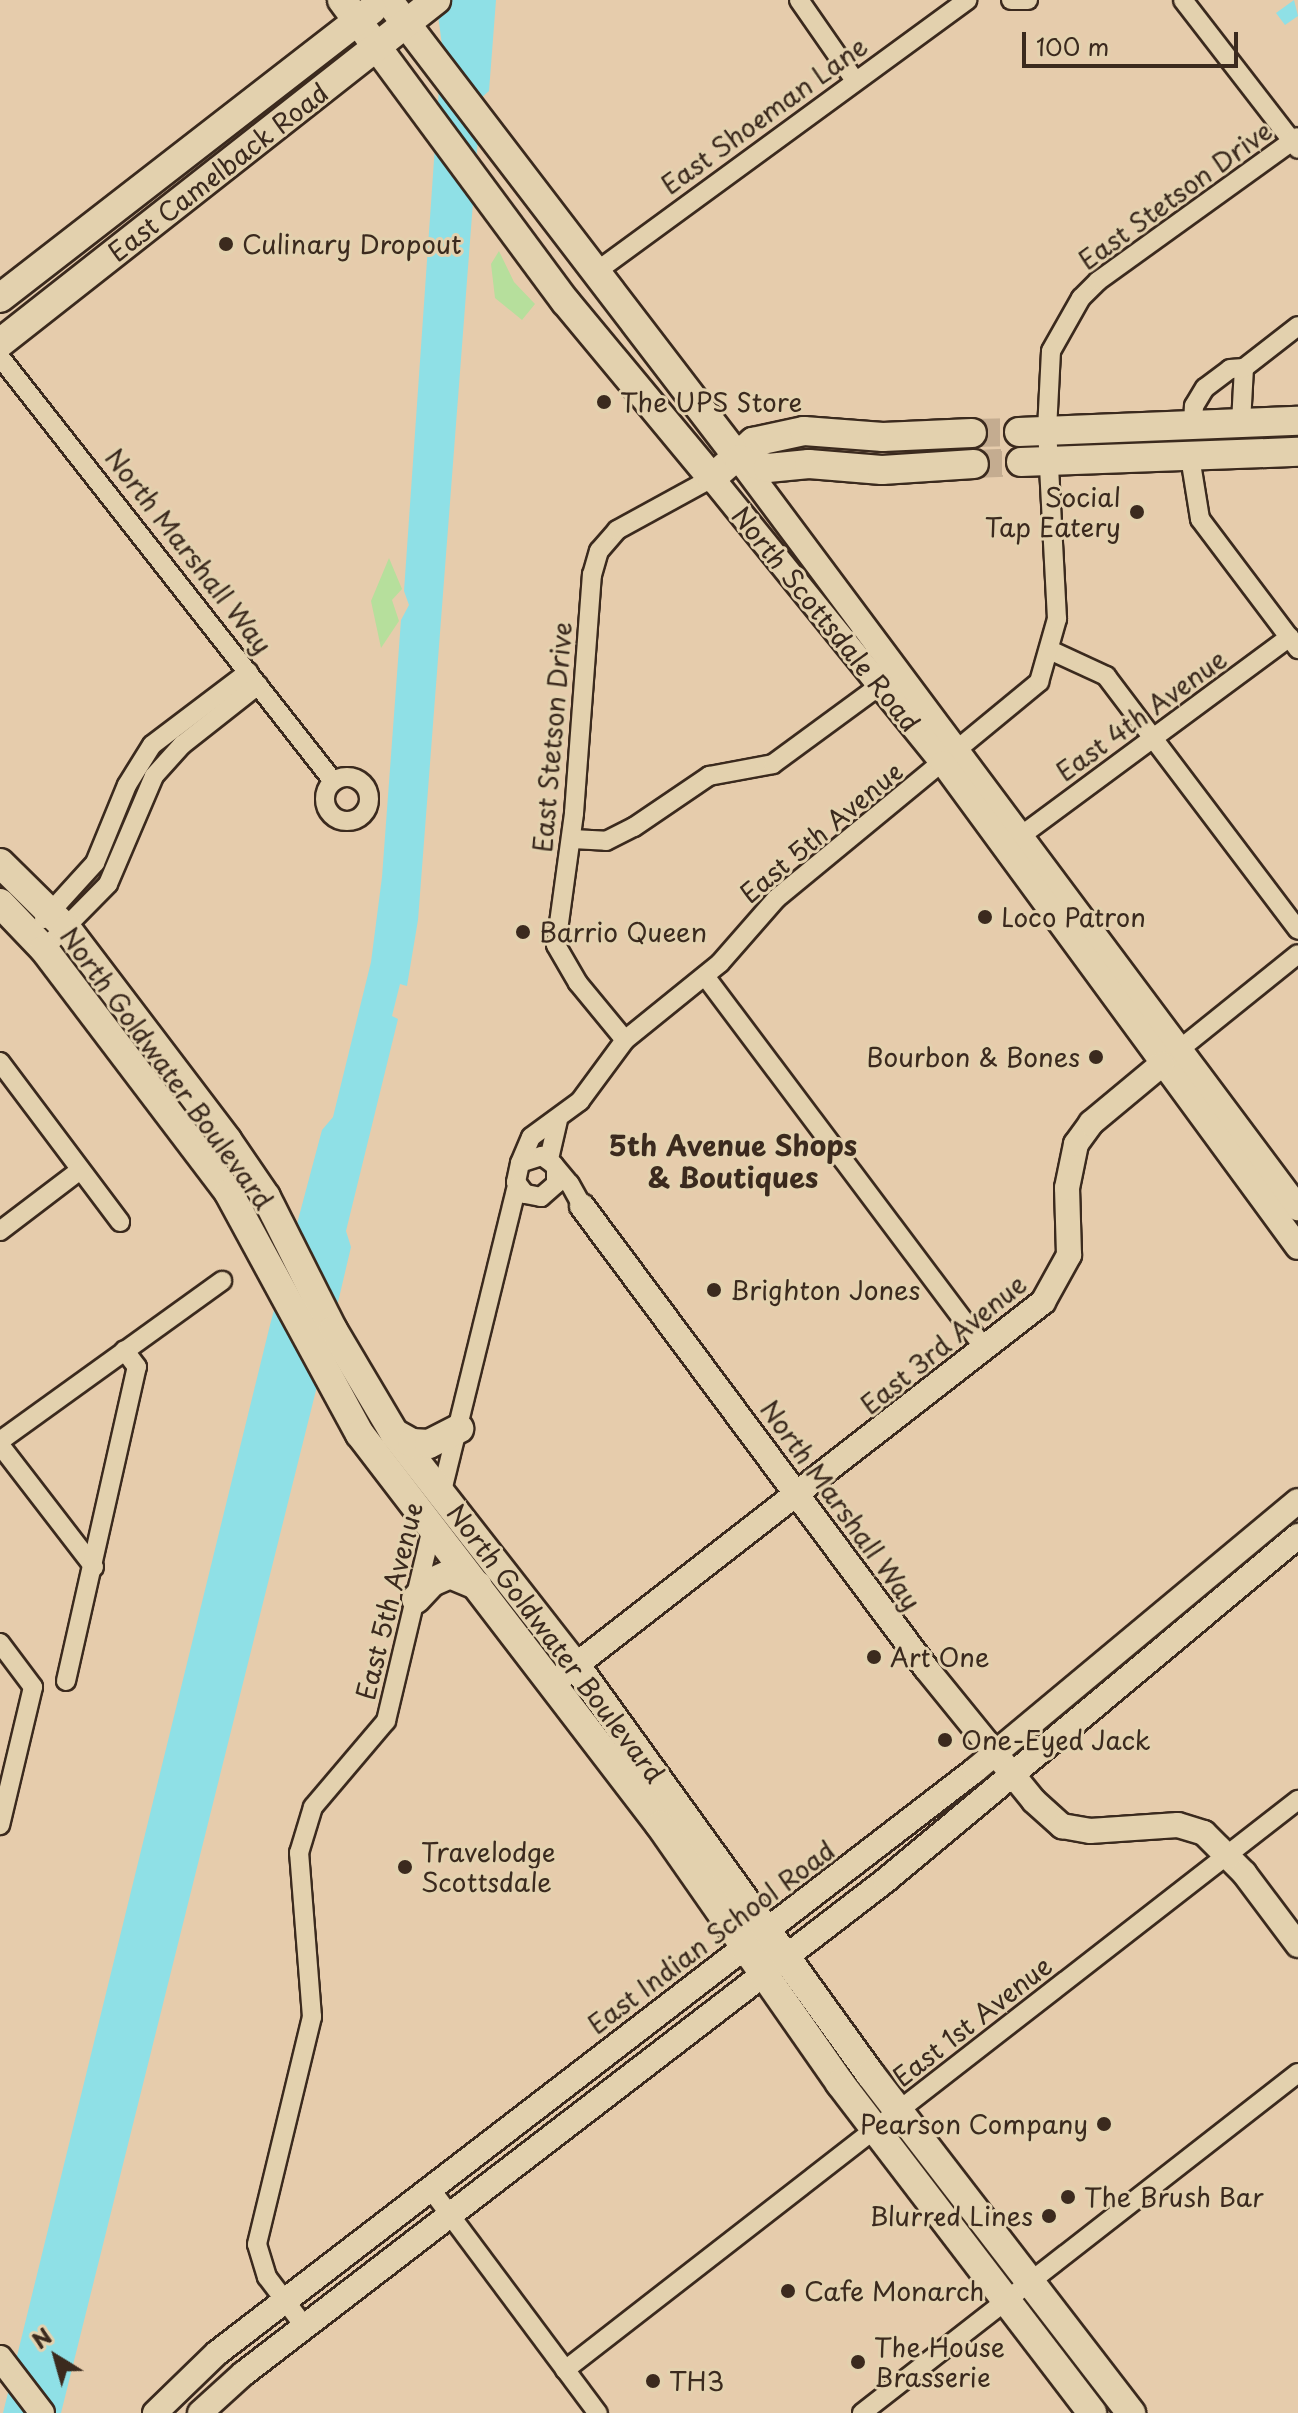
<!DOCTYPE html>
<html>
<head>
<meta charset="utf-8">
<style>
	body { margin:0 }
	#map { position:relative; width:1298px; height:2413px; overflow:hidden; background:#e6ccac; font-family:"Playpen Sans",sans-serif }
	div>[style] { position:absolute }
	.green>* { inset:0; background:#b6df9c }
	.water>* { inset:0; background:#8fe0e6 }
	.primary-tunnel>* { height:28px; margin-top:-14px; transform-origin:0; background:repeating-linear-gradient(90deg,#c4ac90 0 28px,transparent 0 42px) }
	.roads { filter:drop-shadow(2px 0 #3b2a1e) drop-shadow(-2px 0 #3b2a1e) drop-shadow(0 2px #3b2a1e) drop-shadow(0 -2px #3b2a1e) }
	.street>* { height:18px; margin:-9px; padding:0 9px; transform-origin:9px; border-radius:9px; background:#e3d1ae }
	.street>.ring { margin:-9px; padding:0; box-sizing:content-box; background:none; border:18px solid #e3d1ae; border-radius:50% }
	.secondary>* { height:24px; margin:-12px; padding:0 12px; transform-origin:12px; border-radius:12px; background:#e3d1ae }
	.primary>* { height:28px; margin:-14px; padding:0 14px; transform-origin:14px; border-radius:14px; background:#e3d1ae }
	.dots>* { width:22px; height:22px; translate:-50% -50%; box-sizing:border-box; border:4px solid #e3d1ae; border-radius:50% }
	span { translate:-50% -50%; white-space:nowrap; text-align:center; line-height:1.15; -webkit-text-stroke:6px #e3d1ae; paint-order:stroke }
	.street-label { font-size:26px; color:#3b2a1e }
	.poi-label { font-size:26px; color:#3b2a1e }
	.left { translate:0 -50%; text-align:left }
	.right { translate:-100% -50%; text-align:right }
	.neighbourhood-label { font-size:28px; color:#3b2a1e; font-weight:700 }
	.north { position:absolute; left:16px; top:2317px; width:80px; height:80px; -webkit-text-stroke:6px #e3d1ae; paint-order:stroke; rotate:323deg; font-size:22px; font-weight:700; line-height:32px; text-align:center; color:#3b2a1e }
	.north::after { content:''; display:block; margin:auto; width:28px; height:36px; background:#3b2a1e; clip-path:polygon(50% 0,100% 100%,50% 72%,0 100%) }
	.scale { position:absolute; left:1022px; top:32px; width:216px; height:36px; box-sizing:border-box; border:4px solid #3b2a1e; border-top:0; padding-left:10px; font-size:24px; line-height:28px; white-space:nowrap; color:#3b2a1e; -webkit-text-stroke:6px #e3d1ae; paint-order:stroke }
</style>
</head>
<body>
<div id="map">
	<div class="green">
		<i style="clip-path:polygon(499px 251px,514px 282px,535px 304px,522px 320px,495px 298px,491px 264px)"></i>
		<i style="clip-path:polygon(389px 558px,402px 589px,392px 600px,399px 621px,381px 648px,371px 601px)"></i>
	</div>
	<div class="water">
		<i style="clip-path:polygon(436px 0,496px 0,489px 91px,481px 98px,418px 920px,407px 986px,400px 984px,392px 1016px,398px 1019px,346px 1231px,351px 1247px,339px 1298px,61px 2413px,3px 2413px,270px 1325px,322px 1130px,333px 1117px,371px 962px,382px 877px,401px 620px,409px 605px,404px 591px,442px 45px)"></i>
		<i style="clip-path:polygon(1294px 0,1298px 16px,1285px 25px,1276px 13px)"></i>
	</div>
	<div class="primary-tunnel">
		<i style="left:972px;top:433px;width:47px;rotate:-1.2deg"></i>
		<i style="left:974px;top:464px;width:47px;rotate:-2.4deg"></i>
	</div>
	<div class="roads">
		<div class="street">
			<i style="left:799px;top:0;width:96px;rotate:55.2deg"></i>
			<i style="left:1011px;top:0;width:17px"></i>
			<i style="left:1183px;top:0;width:188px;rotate:52.3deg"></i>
			<i style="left:593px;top:274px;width:464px;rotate:-36.2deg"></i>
			<i style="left:0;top:357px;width:539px;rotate:51.85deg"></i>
			<i style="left:1241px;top:423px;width:55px;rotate:-86.9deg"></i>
			<i style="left:1193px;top:424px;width:18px;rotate:-87deg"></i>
			<i style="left:1194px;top:406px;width:21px;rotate:-59deg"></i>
			<i style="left:1205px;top:388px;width:31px;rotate:-37deg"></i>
			<i style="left:1230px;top:369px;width:14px;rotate:-4deg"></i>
			<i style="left:1244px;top:368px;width:68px;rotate:-37.9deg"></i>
			<i style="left:1190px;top:457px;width:63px;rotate:80.8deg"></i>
			<i style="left:1200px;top:519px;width:163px;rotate:53deg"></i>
			<i style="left:1052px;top:651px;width:60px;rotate:24.8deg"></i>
			<i style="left:1106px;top:676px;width:318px;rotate:52.9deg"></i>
			<i class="ring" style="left:325px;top:777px;width:26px;height:26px"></i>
			<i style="left:1022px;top:835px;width:333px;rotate:-36.5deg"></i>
			<i style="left:572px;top:839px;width:34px;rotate:3deg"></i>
			<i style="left:606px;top:841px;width:31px;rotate:-27deg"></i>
			<i style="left:634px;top:827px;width:91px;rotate:-34.2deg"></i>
			<i style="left:709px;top:776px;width:65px;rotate:-10.6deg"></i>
			<i style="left:773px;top:764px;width:135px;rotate:-36.3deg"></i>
			<i style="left:44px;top:919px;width:76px;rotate:-47.7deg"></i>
			<i style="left:95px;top:863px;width:84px;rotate:-67.7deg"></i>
			<i style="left:127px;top:785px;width:47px;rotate:-58deg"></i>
			<i style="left:152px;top:745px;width:121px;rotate:-37.2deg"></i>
			<i style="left:44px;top:949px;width:91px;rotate:-45.4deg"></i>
			<i style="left:108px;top:884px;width:117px;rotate:-66.9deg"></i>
			<i style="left:154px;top:776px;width:42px;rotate:-47.9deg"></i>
			<i style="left:182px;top:745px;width:97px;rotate:-38.3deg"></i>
			<i style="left:705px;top:976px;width:464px;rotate:53.1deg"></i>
			<i style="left:625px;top:1040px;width:74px;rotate:-129.5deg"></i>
			<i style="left:578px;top:983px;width:44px;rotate:-120.1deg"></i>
			<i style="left:556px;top:945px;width:133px;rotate:-82.2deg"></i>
			<i style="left:574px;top:813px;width:239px;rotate:-85.7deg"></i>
			<i style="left:592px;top:575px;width:25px;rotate:-74deg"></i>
			<i style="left:599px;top:551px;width:28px;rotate:-49deg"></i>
			<i style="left:617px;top:530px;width:108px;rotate:-28.7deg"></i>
			<i style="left:1170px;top:1057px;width:164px;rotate:-38.8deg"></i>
			<i style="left:0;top:1062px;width:200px;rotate:53.1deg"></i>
			<i style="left:549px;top:1159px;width:39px;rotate:-77deg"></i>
			<i style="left:520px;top:1163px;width:28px;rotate:-67deg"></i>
			<i style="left:531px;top:1137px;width:61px;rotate:-36.3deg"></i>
			<i style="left:580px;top:1101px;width:76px;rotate:-53.6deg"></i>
			<i style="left:625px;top:1040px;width:122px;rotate:-39deg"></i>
			<i style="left:720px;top:963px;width:86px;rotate:-48.8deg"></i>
			<i style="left:777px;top:898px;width:340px;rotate:-39.5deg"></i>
			<i style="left:1039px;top:682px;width:66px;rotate:-74.1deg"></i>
			<i style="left:1057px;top:619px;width:189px;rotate:-93deg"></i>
			<i style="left:1047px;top:430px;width:79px;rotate:-87.1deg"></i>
			<i style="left:1051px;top:351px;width:61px;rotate:-60.5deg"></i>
			<i style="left:1081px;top:298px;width:24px;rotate:-45deg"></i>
			<i style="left:1098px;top:281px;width:246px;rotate:-35.8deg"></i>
			<i style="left:556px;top:1168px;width:16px;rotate:90deg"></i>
			<i style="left:556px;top:1184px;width:20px;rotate:139deg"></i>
			<i style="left:541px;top:1197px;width:16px;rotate:-169deg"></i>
			<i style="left:525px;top:1194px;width:15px;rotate:-127deg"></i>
			<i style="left:516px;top:1182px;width:19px;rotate:-78deg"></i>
			<i style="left:520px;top:1163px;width:23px;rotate:-18deg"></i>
			<i style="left:542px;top:1156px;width:14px;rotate:36deg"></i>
			<i style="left:553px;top:1164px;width:26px;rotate:50deg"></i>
			<i style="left:570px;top:1184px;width:25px;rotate:61deg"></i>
			<i style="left:0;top:1231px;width:101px;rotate:-37.3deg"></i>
			<i style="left:0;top:1441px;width:274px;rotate:-35.8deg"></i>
			<i style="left:0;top:1445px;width:154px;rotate:52.4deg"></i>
			<i style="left:440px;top:1499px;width:322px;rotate:-76.2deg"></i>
			<i style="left:0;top:1643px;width:55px;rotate:53.1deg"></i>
			<i style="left:33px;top:1687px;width:142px;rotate:103.4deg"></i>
			<i style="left:66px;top:1681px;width:322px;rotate:-77.3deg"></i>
			<i style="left:137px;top:1367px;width:21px;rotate:-127deg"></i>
			<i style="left:430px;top:2188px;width:281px;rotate:53.3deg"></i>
			<i style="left:305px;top:2327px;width:63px;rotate:-127.2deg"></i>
			<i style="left:267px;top:2277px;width:34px;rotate:-107deg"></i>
			<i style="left:257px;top:2244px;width:234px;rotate:-76.4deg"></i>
			<i style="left:312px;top:2017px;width:165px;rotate:-94.5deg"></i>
			<i style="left:299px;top:1853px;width:48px;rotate:-73.1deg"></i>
			<i style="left:313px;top:1807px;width:113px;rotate:-49.7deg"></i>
			<i style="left:386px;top:1721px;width:203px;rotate:-76.6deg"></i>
			<i style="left:565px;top:2370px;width:929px;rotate:-37.87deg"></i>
			<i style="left:862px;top:2413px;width:553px;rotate:-37.95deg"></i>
		</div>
		<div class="secondary">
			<i style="left:739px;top:459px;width:935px;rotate:53.26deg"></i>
			<i style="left:712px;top:478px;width:367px;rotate:51deg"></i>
			<i style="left:943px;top:763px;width:600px;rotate:53.74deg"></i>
			<i style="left:582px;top:1206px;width:576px;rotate:53.33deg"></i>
			<i style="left:926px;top:1668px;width:171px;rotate:50.9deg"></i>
			<i style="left:1034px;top:1801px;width:38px;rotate:42deg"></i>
			<i style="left:1062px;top:1826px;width:28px;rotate:10deg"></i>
			<i style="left:1090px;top:1831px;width:88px;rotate:-3.9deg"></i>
			<i style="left:1178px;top:1825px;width:27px;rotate:17deg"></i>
			<i style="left:1204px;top:1833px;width:57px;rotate:45deg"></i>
			<i style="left:1244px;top:1873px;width:90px;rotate:53.1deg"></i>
			<i style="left:553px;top:1683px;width:621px;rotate:-37.87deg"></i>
			<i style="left:1043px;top:1302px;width:54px;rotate:-61deg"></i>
			<i style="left:1069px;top:1255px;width:67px;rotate:-91.7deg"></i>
			<i style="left:1067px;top:1188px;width:45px;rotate:-78.4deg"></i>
			<i style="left:1076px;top:1144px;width:26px;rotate:-54deg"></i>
			<i style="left:1091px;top:1123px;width:92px;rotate:-39.7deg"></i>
			<i style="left:0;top:2358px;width:69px;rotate:52.6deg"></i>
			<i style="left:155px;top:2413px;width:86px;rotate:-44.1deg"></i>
			<i style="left:217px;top:2353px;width:956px;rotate:-37.56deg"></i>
			<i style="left:975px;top:1770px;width:420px;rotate:-39.8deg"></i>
			<i style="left:200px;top:2413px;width:58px;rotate:-42.2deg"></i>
			<i style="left:243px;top:2374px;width:811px;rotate:-37.53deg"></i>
			<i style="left:886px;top:1880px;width:537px;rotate:-39.86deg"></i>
		</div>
		<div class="primary">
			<i style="left:342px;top:0;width:375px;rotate:53.5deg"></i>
			<i style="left:565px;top:301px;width:230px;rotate:50.3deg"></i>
			<i style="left:712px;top:478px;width:55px;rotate:-41.3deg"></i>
			<i style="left:753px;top:442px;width:52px;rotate:-12.2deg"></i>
			<i style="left:804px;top:431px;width:79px;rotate:4.3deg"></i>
			<i style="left:883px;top:437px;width:89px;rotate:-2.6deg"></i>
			<i style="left:388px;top:0;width:578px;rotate:52.59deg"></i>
			<i style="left:0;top:298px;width:471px;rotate:-37.8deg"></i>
			<i style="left:0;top:343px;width:555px;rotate:-38.19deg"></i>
			<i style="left:1019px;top:432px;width:279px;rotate:-2.3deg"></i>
			<i style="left:739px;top:459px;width:30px;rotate:17deg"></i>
			<i style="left:768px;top:468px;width:41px;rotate:-5.6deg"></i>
			<i style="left:809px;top:464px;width:73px;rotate:4.7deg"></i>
			<i style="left:882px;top:470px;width:92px;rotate:-3.7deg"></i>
			<i style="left:1021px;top:462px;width:277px;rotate:-2.1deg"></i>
			<i style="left:0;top:863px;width:94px;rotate:44.6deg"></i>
			<i style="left:67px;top:929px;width:265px;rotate:52.8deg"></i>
			<i style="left:227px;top:1140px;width:69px;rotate:55.6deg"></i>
			<i style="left:266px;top:1197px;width:149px;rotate:63.3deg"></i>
			<i style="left:333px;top:1330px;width:123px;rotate:59.3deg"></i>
			<i style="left:396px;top:1436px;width:292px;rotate:52deg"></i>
			<i style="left:576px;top:1666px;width:503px;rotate:54.22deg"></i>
			<i style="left:870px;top:2074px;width:428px;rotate:52.4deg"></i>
			<i style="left:0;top:903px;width:64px;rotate:46.3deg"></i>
			<i style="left:44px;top:949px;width:306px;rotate:52.8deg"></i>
			<i style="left:229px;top:1193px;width:274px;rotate:61.5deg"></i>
			<i style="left:360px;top:1434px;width:493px;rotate:52.5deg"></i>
			<i style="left:660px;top:1825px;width:315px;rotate:55.1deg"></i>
			<i style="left:840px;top:2083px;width:415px;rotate:52.6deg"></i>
			<i style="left:394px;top:1433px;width:21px;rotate:29deg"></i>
			<i style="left:412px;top:1443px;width:17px;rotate:3deg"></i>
			<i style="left:429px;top:1444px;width:34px;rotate:-27deg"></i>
			<i style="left:416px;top:1599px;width:23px;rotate:-47deg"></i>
			<i style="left:432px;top:1582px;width:20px;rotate:-24deg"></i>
			<i style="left:450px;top:1574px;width:30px;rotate:23deg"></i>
		</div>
	</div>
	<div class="dots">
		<i style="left:226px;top:244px;background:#3b2a1e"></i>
		<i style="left:604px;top:402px;background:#3b2a1e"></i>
		<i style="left:1137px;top:512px;background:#3b2a1e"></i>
		<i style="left:985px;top:917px;background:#3b2a1e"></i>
		<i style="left:523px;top:932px;background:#3b2a1e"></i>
		<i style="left:1096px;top:1057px;background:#3b2a1e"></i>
		<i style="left:714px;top:1290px;background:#3b2a1e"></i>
		<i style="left:874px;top:1657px;background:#3b2a1e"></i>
		<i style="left:945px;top:1740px;background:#3b2a1e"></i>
		<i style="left:405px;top:1867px;background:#3b2a1e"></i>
		<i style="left:1104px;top:2124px;background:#3b2a1e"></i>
		<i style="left:1068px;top:2197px;background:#3b2a1e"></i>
		<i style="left:1049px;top:2216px;background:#3b2a1e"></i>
		<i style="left:788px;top:2291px;background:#3b2a1e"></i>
		<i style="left:858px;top:2362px;background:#3b2a1e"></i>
		<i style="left:653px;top:2381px;background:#3b2a1e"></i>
	</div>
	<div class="street-label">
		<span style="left:764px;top:115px;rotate:-36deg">East Shoeman Lane</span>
		<span style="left:218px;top:172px;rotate:-38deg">East Camelback Road</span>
		<span style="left:1175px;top:195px;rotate:-36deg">East Stetson Drive</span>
		<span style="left:189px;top:551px;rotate:52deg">North Marshall Way</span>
		<span style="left:826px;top:619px;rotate:51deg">North Scottsdale Road</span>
		<span style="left:1141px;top:715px;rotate:-36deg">East 4th Avenue</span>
		<span style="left:552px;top:737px;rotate:-85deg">East Stetson Drive</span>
		<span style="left:821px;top:832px;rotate:-40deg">East 5th Avenue</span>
		<span style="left:167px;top:1068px;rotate:54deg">North Goldwater Boulevard</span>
		<span style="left:943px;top:1344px;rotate:-39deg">East 3rd Avenue</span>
		<span style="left:841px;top:1505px;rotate:54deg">North Marshall Way</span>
		<span style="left:389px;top:1601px;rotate:-76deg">East 5th Avenue</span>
		<span style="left:556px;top:1643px;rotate:53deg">North Goldwater Boulevard</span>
		<span style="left:711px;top:1937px;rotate:-37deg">East Indian School Road</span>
		<span style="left:972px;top:2021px;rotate:-38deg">East 1st Avenue</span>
	</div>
	<div class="poi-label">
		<span class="left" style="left:242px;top:244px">Culinary Dropout</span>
		<span class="left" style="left:620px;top:402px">The UPS Store</span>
		<span class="right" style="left:1121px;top:512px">Social<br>Tap Eatery</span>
		<span class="left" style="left:1001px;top:917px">Loco Patron</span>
		<span class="left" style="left:539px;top:932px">Barrio Queen</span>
		<span class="right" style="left:1080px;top:1057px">Bourbon &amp; Bones</span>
		<span class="left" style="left:730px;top:1290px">Brighton Jones</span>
		<span class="left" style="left:890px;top:1657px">Art One</span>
		<span class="left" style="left:961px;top:1740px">One-Eyed Jack</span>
		<span class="left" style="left:421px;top:1867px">Travelodge<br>Scottsdale</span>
		<span class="right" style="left:1088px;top:2124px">Pearson Company</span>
		<span class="left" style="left:1084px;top:2197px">The Brush Bar</span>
		<span class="right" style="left:1033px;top:2216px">Blurred Lines</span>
		<span class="left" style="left:804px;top:2291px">Cafe Monarch</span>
		<span class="left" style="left:874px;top:2362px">The House<br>Brasserie</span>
		<span class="left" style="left:669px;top:2381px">TH3</span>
	</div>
	<div class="neighbourhood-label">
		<span style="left:733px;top:1161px">5th Avenue Shops<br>&amp; Boutiques</span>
	</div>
	<div class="north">N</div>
	<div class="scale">100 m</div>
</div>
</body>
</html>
